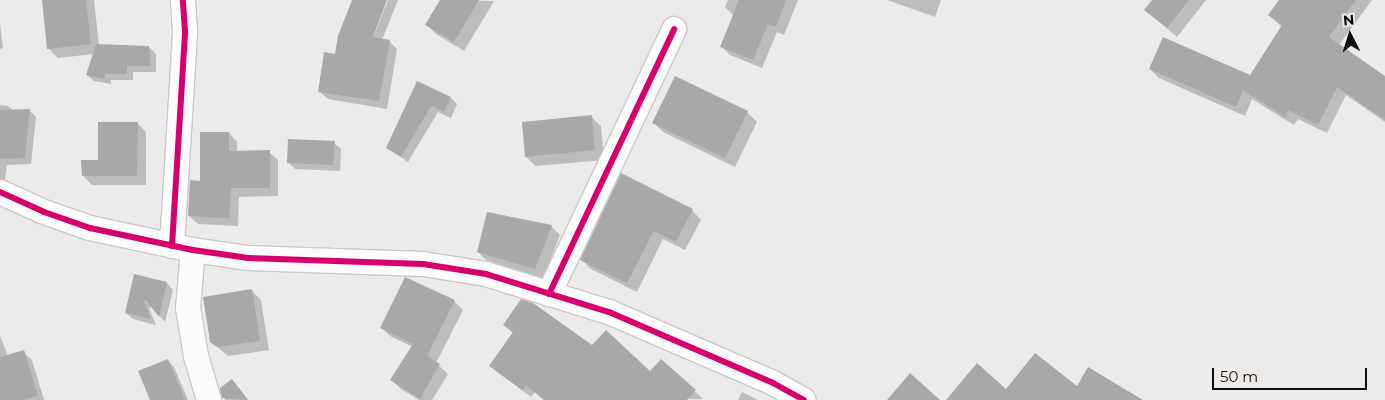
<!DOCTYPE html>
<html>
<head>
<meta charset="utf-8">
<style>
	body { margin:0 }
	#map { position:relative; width:1385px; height:400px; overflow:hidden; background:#edebea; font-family:Montserrat,sans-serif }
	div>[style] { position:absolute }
	.shadow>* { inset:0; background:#0003 }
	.building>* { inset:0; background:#a9a8a8 }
	.roads { filter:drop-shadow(1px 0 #cac9c8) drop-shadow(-1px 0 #cac9c8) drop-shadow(0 1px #cac9c8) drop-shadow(0 -1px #cac9c8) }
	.minor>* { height:24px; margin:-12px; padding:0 12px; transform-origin:12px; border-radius:12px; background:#fcfcfc }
	.cycleway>* { height:6px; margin:-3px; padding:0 3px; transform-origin:3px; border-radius:3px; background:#d6006c }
	span { translate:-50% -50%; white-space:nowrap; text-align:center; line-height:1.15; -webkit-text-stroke:4px #eeebe9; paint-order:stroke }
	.north { position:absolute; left:1325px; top:10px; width:50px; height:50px; -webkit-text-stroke:4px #eeebe9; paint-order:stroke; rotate:355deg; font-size:14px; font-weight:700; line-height:20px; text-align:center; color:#0e0d0c }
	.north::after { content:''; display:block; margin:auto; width:18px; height:22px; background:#0e0d0c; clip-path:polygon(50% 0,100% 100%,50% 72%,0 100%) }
	.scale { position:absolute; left:1212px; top:368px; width:155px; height:22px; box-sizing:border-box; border:2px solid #0e0d0c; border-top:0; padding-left:6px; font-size:15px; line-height:18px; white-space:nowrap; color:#0e0d0c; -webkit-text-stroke:4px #eeebe9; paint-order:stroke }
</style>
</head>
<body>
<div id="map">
	<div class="shadow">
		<i style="clip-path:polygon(43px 0,94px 0,99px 45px,149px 47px,156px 54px,156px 72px,133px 72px,133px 80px,111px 80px,111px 84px,94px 81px,87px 75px,94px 54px,58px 58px,48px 48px)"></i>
		<i style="clip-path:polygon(353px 0,386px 0,369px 42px,371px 43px,388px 0,398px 0,382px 40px,389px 41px,397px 49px,387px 109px,328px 99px,319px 91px,336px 55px)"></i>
		<i style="clip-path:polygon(441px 0,494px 1px,464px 51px,436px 34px,427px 25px)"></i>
		<i style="clip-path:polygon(728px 0,798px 0,784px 35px,777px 32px,762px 68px,730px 55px,721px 46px,734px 16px,725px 7px)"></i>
		<i style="clip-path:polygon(887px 0,941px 0,935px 17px)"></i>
		<i style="clip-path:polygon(1153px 0,1206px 0,1177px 37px,1146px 10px)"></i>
		<i style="clip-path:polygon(1280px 0,1372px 0,1339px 45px,1385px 77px,1385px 122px,1346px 95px,1327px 133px,1298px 119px,1294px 125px,1252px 99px,1245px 116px,1159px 78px,1150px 69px,1251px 77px,1282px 27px,1269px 15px)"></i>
		<i style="clip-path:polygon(0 24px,3px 48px,0 49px)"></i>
		<i style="clip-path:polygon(418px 83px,451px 98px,457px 104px,451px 118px,438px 112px,408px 162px,388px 148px)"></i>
		<i style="clip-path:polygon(0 105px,8px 106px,14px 111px,29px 110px,36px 117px,31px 164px,7px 165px,4px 184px,0 183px)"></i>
		<i style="clip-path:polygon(747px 112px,757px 122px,735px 167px,663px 132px,653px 122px)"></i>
		<i style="clip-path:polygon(591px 117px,601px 126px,604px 160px,536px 166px,526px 157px)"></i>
		<i style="clip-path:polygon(137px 123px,146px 132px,146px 185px,92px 185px,83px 176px)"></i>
		<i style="clip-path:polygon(229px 133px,237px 142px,237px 152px,269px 152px,278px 160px,278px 196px,239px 197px,238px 226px,198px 224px,189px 216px)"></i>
		<i style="clip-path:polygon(334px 143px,341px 149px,340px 171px,295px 169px,288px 162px)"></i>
		<i style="clip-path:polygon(692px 210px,701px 220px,685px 250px,663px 239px,637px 292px,591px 269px,582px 260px)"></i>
		<i style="clip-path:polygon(551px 226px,560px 235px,544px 278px,487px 261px,478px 252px)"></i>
		<i style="clip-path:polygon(167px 283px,173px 290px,165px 322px,152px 307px,149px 308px,156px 325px,133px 319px,126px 313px)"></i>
		<i style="clip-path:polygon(251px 290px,261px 300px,269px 350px,228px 356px,211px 342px)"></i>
		<i style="clip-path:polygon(454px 301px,463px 310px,436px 363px,448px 374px,432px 400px,419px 400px,401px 389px,392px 380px,413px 347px,390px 336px,381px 327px)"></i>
		<i style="clip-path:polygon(504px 325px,592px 347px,650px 373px,661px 361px,703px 399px,544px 400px,535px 392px,531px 397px,490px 366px,513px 333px)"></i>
		<i style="clip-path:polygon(0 336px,8px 356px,23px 352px,32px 360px,44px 400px,0 400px)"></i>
		<i style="clip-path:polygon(167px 360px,174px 367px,188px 400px,152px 400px)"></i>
		<i style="clip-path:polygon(238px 387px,248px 400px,225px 400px,221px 388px)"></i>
		<i style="clip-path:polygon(742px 392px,758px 400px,738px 400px)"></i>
	</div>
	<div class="building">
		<i style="clip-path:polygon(42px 0,86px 0,91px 44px,47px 49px)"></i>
		<i style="clip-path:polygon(352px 0,387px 0,373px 37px,390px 40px,379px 101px,318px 92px,324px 52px,335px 54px,338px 36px)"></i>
		<i style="clip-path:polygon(440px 0,479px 0,454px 42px,425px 25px)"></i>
		<i style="clip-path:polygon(739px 0,786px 0,776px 27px,768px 24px,753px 60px,720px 47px)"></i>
		<i style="clip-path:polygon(1152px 0,1189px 0,1167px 28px,1144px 10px)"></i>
		<i style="clip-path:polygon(1279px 0,1356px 0,1329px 37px,1385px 76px,1385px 120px,1337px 87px,1318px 125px,1288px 110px,1285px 117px,1243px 90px,1236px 107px,1149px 69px,1163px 37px,1250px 75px,1282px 25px,1268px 15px)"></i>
		<i style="clip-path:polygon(96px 44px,149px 46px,150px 66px,127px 66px,127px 74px,105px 74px,105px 79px,86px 75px)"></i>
		<i style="clip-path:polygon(675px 76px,748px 111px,725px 158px,652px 123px)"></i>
		<i style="clip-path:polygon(417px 81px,451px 97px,444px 112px,431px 106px,401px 157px,386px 148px)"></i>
		<i style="clip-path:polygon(30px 109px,25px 158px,0 159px,0 110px)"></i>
		<i style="clip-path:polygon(592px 115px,595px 150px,525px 157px,522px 122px)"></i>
		<i style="clip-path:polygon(98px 122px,138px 122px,137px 176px,82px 176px,81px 160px,98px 160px)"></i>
		<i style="clip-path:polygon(200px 132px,229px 132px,229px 151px,270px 150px,270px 188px,231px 188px,229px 218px,188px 216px,190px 180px,200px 181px)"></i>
		<i style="clip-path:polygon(288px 139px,335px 141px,333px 165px,287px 163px)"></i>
		<i style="clip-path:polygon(621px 173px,693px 209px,676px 242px,654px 231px,627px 283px,580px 260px)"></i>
		<i style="clip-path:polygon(487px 212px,552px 225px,535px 269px,477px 252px)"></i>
		<i style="clip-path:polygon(134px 274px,167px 282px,159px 317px,146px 300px,144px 301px,151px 319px,125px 313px)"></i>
		<i style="clip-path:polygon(405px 277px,455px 300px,427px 356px,440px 364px,420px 399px,390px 380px,413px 344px,380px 328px)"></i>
		<i style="clip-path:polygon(252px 289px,260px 341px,217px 347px,210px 342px,203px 297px)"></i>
		<i style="clip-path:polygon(521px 299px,533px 303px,592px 345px,606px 330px,650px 371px,661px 359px,696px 390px,687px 400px,544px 400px,526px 385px,522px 390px,489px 366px,513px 332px,503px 325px)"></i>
		<i style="clip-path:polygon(24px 350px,38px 396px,23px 400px,0 400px,0 357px)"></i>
		<i style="clip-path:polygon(1035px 353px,1077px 386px,1088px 367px,1143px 400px,946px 400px,977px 363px,1006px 389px)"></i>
		<i style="clip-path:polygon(168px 359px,185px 400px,150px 400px,138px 371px)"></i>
		<i style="clip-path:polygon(910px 373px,940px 400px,887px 400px)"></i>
		<i style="clip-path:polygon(232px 379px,248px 400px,222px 398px,220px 388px)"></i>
	</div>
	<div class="roads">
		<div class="minor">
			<i style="left:0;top:192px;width:48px;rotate:24.4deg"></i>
			<i style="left:44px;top:212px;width:49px;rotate:19.2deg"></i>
			<i style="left:90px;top:228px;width:105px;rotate:12.1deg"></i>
			<i style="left:193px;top:250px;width:56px;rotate:8.3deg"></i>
			<i style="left:248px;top:258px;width:175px;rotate:2deg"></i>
			<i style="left:423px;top:264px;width:64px;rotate:9deg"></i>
			<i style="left:486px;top:274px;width:129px;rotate:17.2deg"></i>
			<i style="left:609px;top:312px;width:179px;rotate:23.4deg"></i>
			<i style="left:773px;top:383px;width:35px;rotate:29deg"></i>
			<i style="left:172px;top:246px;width:215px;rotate:-86.5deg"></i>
			<i style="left:185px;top:31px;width:31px;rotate:-94deg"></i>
			<i style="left:193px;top:250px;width:58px;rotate:94.9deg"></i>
			<i style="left:188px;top:308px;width:49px;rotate:80.5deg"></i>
			<i style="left:196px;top:356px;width:46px;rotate:73.5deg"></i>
			<i style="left:549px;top:294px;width:293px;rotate:-64.7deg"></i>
		</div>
	</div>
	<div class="cycleway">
		<i style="left:0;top:192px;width:48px;rotate:24.4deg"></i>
		<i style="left:44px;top:212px;width:49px;rotate:19.2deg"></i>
		<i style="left:90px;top:228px;width:105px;rotate:12.1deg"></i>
		<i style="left:193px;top:250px;width:56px;rotate:8.3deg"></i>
		<i style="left:248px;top:258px;width:175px;rotate:2deg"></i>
		<i style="left:423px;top:264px;width:64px;rotate:9deg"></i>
		<i style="left:486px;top:274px;width:129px;rotate:17.2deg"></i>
		<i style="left:609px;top:312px;width:179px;rotate:23.4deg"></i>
		<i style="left:773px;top:383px;width:35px;rotate:29deg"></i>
		<i style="left:172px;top:246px;width:215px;rotate:-86.5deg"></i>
		<i style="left:185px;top:31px;width:31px;rotate:-94deg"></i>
		<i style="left:549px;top:294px;width:293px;rotate:-64.7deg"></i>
	</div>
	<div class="north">N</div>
	<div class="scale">50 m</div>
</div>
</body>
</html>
